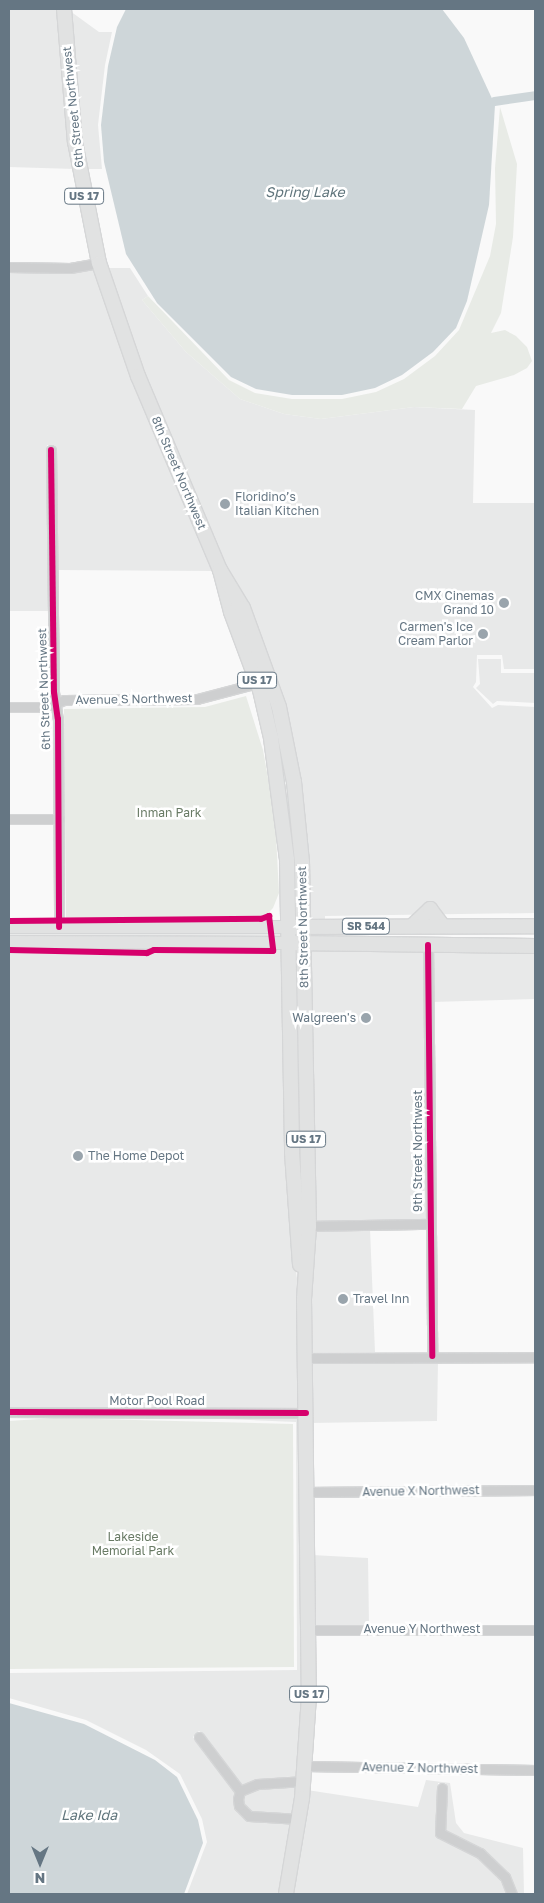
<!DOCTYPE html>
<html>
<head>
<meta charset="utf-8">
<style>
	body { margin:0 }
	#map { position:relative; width:544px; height:1903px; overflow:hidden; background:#f9f9f9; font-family:"Golos Text",sans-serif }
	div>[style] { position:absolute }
	.built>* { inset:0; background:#e8e9e9 }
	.green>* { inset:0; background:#e8ebe6 }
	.water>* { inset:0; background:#ced6d9 }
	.canal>* { height:9px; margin:-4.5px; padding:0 4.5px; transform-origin:4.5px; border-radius:4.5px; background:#ced6d9 }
	.roads { filter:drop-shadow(1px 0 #d5d6d7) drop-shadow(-1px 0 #d5d6d7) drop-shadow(0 1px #d5d6d7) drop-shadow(0 -1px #d5d6d7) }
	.minor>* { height:9px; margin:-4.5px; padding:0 4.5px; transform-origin:4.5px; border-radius:4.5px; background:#cecfd0 }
	.secondary>* { height:12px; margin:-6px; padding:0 6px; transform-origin:6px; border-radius:6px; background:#e1e2e2 }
	.primary>* { height:14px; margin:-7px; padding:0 7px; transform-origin:7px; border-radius:7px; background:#e1e2e2 }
	.trunk>* { height:14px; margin:-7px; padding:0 7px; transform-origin:7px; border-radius:7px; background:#e1e2e2 }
	.cycleway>* { height:6px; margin:-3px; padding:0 3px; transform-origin:3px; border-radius:3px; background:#d6006c }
	.dots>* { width:14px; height:14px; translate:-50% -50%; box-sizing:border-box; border:2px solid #fff; border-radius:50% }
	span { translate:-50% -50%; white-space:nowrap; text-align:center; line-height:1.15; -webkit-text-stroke:5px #fff; paint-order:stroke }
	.shield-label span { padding:1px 4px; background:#fff; border:1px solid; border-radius:4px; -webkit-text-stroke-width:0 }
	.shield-label { font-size:11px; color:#657683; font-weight:700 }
	.street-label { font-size:12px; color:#657683 }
	.poi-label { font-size:12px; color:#657683 }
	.left { translate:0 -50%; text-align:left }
	.right { translate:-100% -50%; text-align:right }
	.park-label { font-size:12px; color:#687a64 }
	.water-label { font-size:14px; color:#60757c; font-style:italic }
	.frame { position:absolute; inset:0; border:10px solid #657683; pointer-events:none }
	.north { position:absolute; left:15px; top:1838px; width:50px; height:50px; -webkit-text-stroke:4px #fff; paint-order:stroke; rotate:180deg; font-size:14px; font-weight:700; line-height:20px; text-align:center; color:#657683 }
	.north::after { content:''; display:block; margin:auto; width:18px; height:22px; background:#657683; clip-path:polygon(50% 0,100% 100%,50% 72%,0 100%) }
</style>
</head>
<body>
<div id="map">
	<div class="built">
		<i style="clip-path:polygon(9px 9px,59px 9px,75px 169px,9px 167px)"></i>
		<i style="clip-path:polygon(70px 11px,99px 32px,112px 32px,105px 65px,98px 125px,102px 169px,84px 169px)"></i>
		<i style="clip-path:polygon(97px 268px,222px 594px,213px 571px,57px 570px,55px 445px,47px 445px,49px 611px,9px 611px,9px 272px,70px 273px)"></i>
		<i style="clip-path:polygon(105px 268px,130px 268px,148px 296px,142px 300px,186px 352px,240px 399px,284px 414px,321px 419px,414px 407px,475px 410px,473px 503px,535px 503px,535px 669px,504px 669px,502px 655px,477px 655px,476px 682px,473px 687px,492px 708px,498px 705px,535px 707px,535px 913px,325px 916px,325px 921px,307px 921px,298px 782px,224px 568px,141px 374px)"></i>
		<i style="clip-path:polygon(478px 659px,501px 659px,501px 673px,535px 673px,535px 703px,497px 701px,493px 704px,476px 688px,480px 684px)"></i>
		<i style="clip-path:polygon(284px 932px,285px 938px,9px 937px,9px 933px)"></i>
		<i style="clip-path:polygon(9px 947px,285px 948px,290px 1230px,300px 1299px,302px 1409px,9px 1407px)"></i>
		<i style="clip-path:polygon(293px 948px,299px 949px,304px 1199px,296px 1153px)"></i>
		<i style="clip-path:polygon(308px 949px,424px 952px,425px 1219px,313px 1221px)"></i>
		<i style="clip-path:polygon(432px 952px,535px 953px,535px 999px,432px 1002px)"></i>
		<i style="clip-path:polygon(370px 1229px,375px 1352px,309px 1353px,313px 1230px)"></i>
		<i style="clip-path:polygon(438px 1361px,437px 1421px,310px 1423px,309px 1362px)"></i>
		<i style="clip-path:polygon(173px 1417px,302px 1418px,305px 1695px,300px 1776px,257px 1779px,241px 1785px,208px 1739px,199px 1731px,193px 1737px,235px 1792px,235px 1807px,241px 1816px,263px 1823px,294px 1824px,282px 1894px,187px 1894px,207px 1842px,202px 1819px,180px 1774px,146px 1750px,86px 1720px,9px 1698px,9px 1673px,297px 1670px,296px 1422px)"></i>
		<i style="clip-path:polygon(312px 1555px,368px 1558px,369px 1625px,313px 1625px)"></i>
		<i style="clip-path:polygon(426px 1780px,450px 1783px,456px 1823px,464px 1833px,523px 1848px,524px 1894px,516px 1894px,503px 1868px,482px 1849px,444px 1830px,446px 1783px,438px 1783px,438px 1837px,478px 1857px,497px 1874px,507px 1894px,290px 1894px,307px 1790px,418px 1807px)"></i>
		<i style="clip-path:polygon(298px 1786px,295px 1814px,250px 1812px,243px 1804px,243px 1794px,249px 1791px)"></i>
	</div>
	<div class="green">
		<i style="clip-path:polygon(500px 107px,517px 164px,513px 237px,501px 313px,491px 333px,505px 330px,516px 336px,527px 347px,532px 361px,527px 368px,514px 375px,476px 386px,462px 409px,414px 407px,321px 419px,284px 414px,240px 399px,186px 352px,142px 300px,148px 296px,229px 380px,255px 393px,292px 399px,342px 399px,376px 392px,404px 379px,435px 356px,459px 330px,490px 256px,496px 224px,495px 168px)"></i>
		<i style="clip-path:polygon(246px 696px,263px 750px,275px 817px,279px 893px,273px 908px,266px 915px,253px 918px,66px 918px,64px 709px,205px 707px)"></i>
		<i style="clip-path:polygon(54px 1418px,293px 1424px,294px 1667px,9px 1669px,9px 1421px)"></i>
	</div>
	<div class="water">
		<i style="clip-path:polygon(126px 9px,442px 9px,464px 38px,495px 105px,489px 205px,467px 301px,456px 328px,433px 352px,402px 375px,375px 388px,342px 395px,292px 395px,256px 389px,231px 377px,157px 303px,126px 254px,104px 162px,101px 125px,108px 66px,117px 27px)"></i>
		<i style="clip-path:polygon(9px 1703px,84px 1724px,155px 1760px,177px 1777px,198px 1820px,203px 1843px,184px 1894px,9px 1894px)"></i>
	</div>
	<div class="canal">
		<i style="left:494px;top:101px;width:41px;rotate:-8.3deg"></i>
	</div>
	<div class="roads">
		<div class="minor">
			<i style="left:9px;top:267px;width:61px;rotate:0.9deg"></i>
			<i style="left:70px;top:268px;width:29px;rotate:-10deg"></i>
			<i style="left:51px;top:450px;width:242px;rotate:89.3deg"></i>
			<i style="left:54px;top:692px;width:27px;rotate:82deg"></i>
			<i style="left:58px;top:719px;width:208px;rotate:89.7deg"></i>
			<i style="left:9px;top:707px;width:39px"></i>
			<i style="left:48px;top:707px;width:17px;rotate:-24deg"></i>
			<i style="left:64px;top:700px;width:133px;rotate:-0.4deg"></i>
			<i style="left:197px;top:699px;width:63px;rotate:-14.7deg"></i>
			<i style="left:9px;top:819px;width:50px"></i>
			<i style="left:428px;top:945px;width:411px;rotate:89.4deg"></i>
			<i style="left:309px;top:1226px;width:120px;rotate:-1deg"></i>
			<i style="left:305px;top:1358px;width:230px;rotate:-0.2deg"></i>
			<i style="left:9px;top:1412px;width:297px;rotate:0.2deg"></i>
			<i style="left:307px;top:1492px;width:228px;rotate:-0.5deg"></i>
			<i style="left:308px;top:1630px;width:227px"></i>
			<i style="left:199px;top:1737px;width:68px;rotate:52.8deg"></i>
			<i style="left:305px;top:1766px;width:230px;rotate:1deg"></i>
			<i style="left:442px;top:1788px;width:45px;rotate:92.5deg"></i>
			<i style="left:440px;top:1833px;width:45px;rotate:26.6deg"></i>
			<i style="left:480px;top:1853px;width:35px;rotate:44deg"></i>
			<i style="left:505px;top:1877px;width:18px;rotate:68deg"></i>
			<i style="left:299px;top:1819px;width:50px;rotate:-176.6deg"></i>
			<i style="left:249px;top:1816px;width:14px;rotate:-135deg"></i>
			<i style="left:239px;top:1806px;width:7px;rotate:-98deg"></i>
			<i style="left:238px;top:1799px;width:8px;rotate:-76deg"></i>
			<i style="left:240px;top:1791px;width:18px;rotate:-22deg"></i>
			<i style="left:257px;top:1784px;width:47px;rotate:-3.7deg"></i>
		</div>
		<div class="secondary">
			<i style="left:9px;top:927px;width:279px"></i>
			<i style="left:9px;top:942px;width:280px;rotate:0.2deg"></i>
		</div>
		<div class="primary">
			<i style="left:412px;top:926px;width:25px;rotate:-43deg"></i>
			<i style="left:430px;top:909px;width:21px;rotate:53deg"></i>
			<i style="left:288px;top:927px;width:247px;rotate:-0.2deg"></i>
			<i style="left:289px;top:943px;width:246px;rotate:0.7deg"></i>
		</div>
		<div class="trunk">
			<i style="left:64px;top:9px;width:133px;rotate:85.3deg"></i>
			<i style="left:75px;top:142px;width:123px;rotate:78.8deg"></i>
			<i style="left:99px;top:263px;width:120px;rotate:71deg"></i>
			<i style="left:138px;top:376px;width:211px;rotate:67.1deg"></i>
			<i style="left:220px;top:570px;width:43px;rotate:75.3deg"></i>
			<i style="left:231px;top:612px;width:83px;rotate:69.6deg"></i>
			<i style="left:260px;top:690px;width:49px;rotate:77.1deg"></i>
			<i style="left:271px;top:738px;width:123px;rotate:82.5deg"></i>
			<i style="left:287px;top:860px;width:293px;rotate:89deg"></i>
			<i style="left:292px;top:1153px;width:112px;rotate:85.9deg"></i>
			<i style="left:220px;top:570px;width:44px;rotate:58.8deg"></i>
			<i style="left:243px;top:608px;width:105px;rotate:70deg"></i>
			<i style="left:279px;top:707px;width:76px;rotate:78.7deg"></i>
			<i style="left:294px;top:782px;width:80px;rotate:84.3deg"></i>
			<i style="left:302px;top:862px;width:364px;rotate:88.9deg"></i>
			<i style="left:309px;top:1226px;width:73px;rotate:93.9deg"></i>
			<i style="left:304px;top:1299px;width:397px;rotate:89.3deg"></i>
			<i style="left:309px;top:1696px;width:102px;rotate:93.9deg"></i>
			<i style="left:302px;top:1798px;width:97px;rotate:99.5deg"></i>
		</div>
	</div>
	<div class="cycleway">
		<i style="left:51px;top:450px;width:242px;rotate:89.3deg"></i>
		<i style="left:54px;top:692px;width:27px;rotate:82deg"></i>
		<i style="left:58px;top:719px;width:208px;rotate:89.7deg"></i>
		<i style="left:9px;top:921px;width:252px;rotate:-0.5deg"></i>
		<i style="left:261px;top:919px;width:9px;rotate:-21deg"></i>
		<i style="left:269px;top:916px;width:35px;rotate:83deg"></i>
		<i style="left:273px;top:951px;width:119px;rotate:-179.5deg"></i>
		<i style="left:154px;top:950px;width:8px;rotate:157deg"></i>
		<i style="left:147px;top:953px;width:138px;rotate:-178.8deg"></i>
		<i style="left:428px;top:945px;width:411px;rotate:89.4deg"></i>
		<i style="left:9px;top:1412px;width:297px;rotate:0.2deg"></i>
	</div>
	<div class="dots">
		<i style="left:225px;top:504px;background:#99a4ac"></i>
		<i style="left:504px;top:603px;background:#99a4ac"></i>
		<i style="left:483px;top:634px;background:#99a4ac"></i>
		<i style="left:366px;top:1018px;background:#99a4ac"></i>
		<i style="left:78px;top:1156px;background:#99a4ac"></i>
		<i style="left:343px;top:1299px;background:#99a4ac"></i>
	</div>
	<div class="shield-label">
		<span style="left:84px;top:196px">US 17</span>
		<span style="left:257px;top:680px">US 17</span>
		<span style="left:366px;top:926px">SR 544</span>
		<span style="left:306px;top:1139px">US 17</span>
		<span style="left:309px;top:1694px">US 17</span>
	</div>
	<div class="street-label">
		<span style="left:73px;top:107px;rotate:-96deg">6th Street Northwest</span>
		<span style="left:179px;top:473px;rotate:67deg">8th Street Northwest</span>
		<span style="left:44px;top:689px;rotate:-92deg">6th Street Northwest</span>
		<span style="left:134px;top:699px;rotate:-1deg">Avenue S Northwest</span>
		<span style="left:303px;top:927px;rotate:-91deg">8th Street Northwest</span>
		<span style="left:418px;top:1151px;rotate:-90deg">9th Street Northwest</span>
		<span style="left:157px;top:1401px">Motor Pool Road</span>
		<span style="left:421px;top:1491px;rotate:-1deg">Avenue X Northwest</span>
		<span style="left:422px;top:1629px">Avenue Y Northwest</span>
		<span style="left:420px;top:1768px;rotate:1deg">Avenue Z Northwest</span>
	</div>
	<div class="poi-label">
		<span class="left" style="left:235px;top:504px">Floridino’s<br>Italian Kitchen</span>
		<span class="right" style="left:494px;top:603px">CMX Cinemas<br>Grand 10</span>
		<span class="right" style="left:473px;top:634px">Carmen's Ice<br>Cream Parlor</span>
		<span class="right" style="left:356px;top:1018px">Walgreen's</span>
		<span class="left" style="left:88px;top:1156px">The Home Depot</span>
		<span class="left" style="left:353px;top:1299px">Travel Inn</span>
	</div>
	<div class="park-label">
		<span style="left:169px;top:813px">Inman Park</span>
		<span style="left:133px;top:1544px">Lakeside<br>Memorial Park</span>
	</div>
	<div class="water-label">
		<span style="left:305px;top:192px">Spring Lake</span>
		<span style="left:89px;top:1815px">Lake Ida</span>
	</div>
	<div class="frame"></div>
	<div class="north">N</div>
</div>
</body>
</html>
